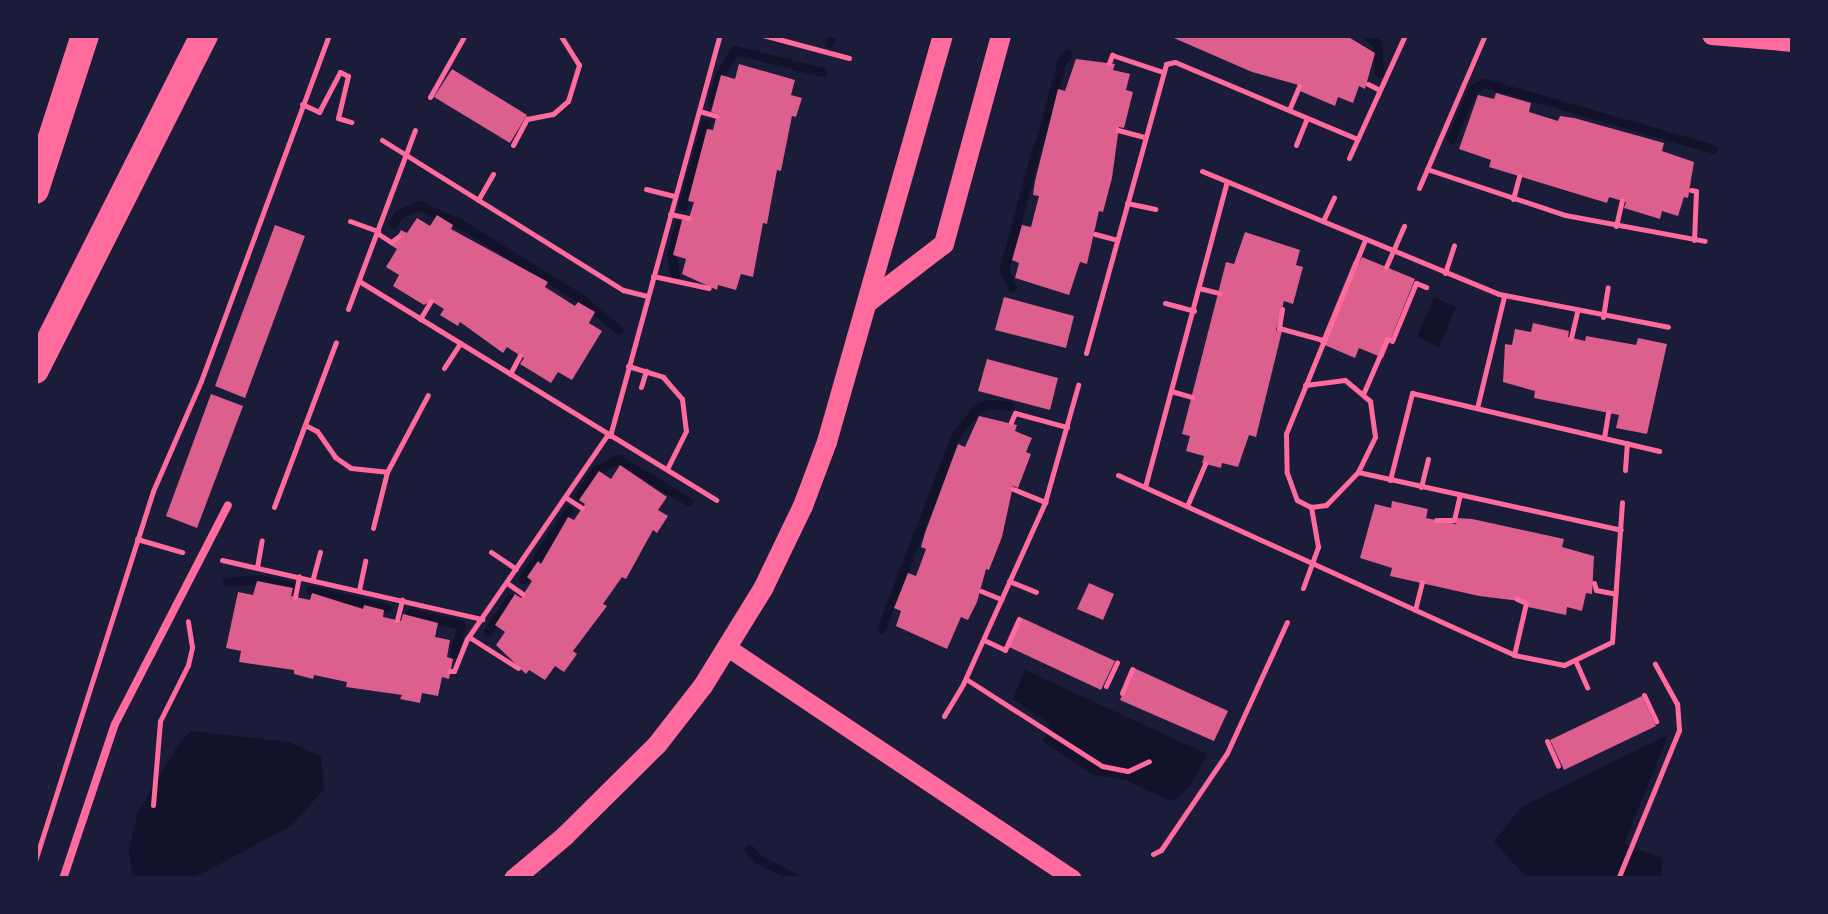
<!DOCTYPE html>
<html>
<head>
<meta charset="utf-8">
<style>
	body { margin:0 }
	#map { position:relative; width:1828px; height:914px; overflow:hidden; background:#1b1b3a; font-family:Barlow,sans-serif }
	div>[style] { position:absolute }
	.water>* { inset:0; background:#12122b }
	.stream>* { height:9px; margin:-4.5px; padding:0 4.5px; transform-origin:4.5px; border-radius:4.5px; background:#12122b }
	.building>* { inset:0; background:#dd5f8e }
	.path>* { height:5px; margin:-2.5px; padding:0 2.5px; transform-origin:2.5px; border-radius:2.5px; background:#ff6b9d }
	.service>* { height:8px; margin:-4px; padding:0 4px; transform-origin:4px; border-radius:4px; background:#ff6b9d }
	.tertiary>* { height:18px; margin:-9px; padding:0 9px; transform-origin:9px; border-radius:9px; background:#ff6b9d }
	.secondary>* { height:20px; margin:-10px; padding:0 10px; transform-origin:10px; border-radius:10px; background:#ff6b9d }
	.motorway>* { height:28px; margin:-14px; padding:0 14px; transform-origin:14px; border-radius:14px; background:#ff6b9d }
	span { translate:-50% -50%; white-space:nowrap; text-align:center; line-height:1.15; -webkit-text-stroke:9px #1b1b3a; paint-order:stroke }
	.frame { position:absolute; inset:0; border:38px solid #1b1b3a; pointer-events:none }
</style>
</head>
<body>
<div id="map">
	<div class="water">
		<i style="clip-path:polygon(1434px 297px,1456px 307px,1439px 347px,1417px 337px)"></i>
		<i style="clip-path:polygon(1025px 670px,1207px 754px,1189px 788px,1174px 800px,1167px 799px,1125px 780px,1094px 775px,1043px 741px,1050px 724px,1013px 699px)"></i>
		<i style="clip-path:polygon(191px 731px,289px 742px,321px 757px,324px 789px,292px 825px,207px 871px,187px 879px,133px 879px,129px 849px,138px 812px,178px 745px)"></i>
		<i style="clip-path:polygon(1668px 735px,1624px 844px,1662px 858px,1661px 879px,1528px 879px,1494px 842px,1521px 807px)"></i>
	</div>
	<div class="stream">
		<i style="left:1367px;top:35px;width:13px;rotate:42deg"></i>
		<i style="left:1377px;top:44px;width:29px;rotate:86deg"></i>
		<i style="left:829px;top:43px;width:8px;rotate:-76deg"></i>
		<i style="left:712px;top:103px;width:30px;rotate:-75deg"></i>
		<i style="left:720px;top:74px;width:28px;rotate:-58deg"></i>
		<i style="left:735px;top:50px;width:90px;rotate:14.2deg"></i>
		<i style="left:1451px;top:139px;width:55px;rotate:-66.3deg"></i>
		<i style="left:1473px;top:89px;width:13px;rotate:-27deg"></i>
		<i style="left:1485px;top:83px;width:237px;rotate:16.1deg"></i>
		<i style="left:1040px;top:141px;width:83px;rotate:-74.6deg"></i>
		<i style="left:1062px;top:61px;width:9px;rotate:-49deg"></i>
		<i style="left:683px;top:206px;width:85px;rotate:-75deg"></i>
		<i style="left:393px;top:224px;width:10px;rotate:-61deg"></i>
		<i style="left:398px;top:215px;width:22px;rotate:-27deg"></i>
		<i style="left:418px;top:205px;width:45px;rotate:23.7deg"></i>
		<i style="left:459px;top:223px;width:142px;rotate:31.8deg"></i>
		<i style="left:580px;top:298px;width:50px;rotate:39.4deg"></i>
		<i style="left:675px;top:275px;width:20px;rotate:-101deg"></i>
		<i style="left:671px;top:255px;width:30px;rotate:-76deg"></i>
		<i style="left:1012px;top:288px;width:21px;rotate:-113deg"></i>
		<i style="left:1004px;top:269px;width:127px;rotate:-75deg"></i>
		<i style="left:579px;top:495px;width:30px;rotate:-56deg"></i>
		<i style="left:596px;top:470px;width:25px;rotate:-27deg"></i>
		<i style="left:618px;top:459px;width:82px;rotate:31deg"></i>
		<i style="left:523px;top:579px;width:82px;rotate:-56.5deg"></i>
		<i style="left:227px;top:582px;width:32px;rotate:-5deg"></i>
		<i style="left:259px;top:579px;width:34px;rotate:12deg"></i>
		<i style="left:310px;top:590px;width:79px;rotate:13.2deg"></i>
		<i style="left:410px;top:613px;width:52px;rotate:13.2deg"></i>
		<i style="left:461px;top:625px;width:29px;rotate:104deg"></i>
		<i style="left:881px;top:629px;width:208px;rotate:-68.9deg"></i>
		<i style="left:956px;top:435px;width:33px;rotate:-52deg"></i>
		<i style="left:976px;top:409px;width:13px;rotate:-23deg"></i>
		<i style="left:988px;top:404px;width:21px;rotate:5deg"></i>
		<i style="left:488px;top:632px;width:40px;rotate:-57.1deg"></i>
		<i style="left:749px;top:849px;width:13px;rotate:48deg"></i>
		<i style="left:758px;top:859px;width:45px;rotate:26.6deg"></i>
	</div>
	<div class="building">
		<i style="clip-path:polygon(1167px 35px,1345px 35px,1375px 53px,1365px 89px,1359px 86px,1353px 103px,1338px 97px,1335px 106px,1300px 91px,1302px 86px,1252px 72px)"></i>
		<i style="clip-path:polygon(1076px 59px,1115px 64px,1113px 70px,1130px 74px,1126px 90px,1133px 92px,1124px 128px,1119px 127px,1112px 178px,1103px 212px,1099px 211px,1087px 264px,1080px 262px,1069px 295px,1015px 278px,1019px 263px,1012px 260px,1022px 225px,1031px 227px,1039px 196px,1033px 195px,1035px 181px,1058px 89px,1065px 91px)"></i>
		<i style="clip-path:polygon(739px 64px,795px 80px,791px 95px,802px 98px,796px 117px,792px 116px,781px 171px,777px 170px,767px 224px,763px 223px,753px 277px,741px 274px,736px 290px,718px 285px,717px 290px,682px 274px,686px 259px,673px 255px,682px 220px,689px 218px,694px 202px,688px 201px,707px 129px,713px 130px,717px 114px,711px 112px,721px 75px,735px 79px)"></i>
		<i style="clip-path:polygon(452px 69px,527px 115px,510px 143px,434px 97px)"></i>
		<i style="clip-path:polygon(1496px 93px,1531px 103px,1529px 112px,1558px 121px,1560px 116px,1574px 118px,1664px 143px,1662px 151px,1694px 162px,1688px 198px,1684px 197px,1678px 216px,1662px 211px,1660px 219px,1624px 208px,1626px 202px,1609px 197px,1607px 203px,1489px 167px,1491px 160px,1459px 149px,1478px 95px,1494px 99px)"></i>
		<i style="clip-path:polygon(437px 215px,453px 225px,451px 229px,548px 282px,545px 287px,575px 306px,578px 302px,595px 312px,589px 323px,602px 331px,572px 380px,558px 372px,551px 383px,520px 364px,524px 358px,507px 347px,503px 353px,460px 322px,458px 326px,440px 315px,444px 309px,431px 301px,424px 305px,393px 286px,399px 275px,386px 267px,397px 249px,392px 246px,401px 230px,407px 233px,417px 218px,430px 226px)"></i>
		<i style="clip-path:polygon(275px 225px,305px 236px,245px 398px,215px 386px)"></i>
		<i style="clip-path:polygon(1245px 232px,1300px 250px,1296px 265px,1303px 267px,1293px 304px,1284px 301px,1276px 330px,1282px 331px,1256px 437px,1249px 435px,1238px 467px,1222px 463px,1221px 468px,1202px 463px,1204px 456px,1186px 451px,1190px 436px,1182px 434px,1226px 262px,1234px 264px)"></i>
		<i style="clip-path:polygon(1362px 257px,1415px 279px,1383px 358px,1359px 348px,1355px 358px,1320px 343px,1354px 261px,1359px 263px)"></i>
		<i style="clip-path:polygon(1004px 297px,1074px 316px,1066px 348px,995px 330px)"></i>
		<i style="clip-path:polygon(1533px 323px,1569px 331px,1568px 337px,1585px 341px,1586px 336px,1636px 345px,1638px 338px,1667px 344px,1647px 434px,1616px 428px,1619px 415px,1534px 398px,1535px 391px,1503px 382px,1505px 344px,1512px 345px,1515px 329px,1531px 332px)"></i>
		<i style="clip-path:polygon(987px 359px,1058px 378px,1050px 410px,978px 391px)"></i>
		<i style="clip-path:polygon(211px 394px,243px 406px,197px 528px,166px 516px)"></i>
		<i style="clip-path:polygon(979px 416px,1017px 425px,1015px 431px,1032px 438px,1026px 452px,1031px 454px,1018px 488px,1013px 486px,1002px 537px,989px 570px,986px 569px,977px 602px,968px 620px,961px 617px,947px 649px,896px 626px,901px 611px,894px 608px,908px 573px,916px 576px,926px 549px,921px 547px,925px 533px,958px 444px,965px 447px)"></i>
		<i style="clip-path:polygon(620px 465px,667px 497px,658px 510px,668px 516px,657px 533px,653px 530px,626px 579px,622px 577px,603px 604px,607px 606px,573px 651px,577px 654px,564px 672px,555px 666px,545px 680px,529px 670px,526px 674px,496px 645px,505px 632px,495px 625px,515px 594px,521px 598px,532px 581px,527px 577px,538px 561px,541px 564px,568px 517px,574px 520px,585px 504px,579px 500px,599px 471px,611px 479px)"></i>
		<i style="clip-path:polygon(1392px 501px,1428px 509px,1426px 518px,1456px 524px,1457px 518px,1472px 519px,1564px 539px,1562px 547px,1594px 556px,1592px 594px,1586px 593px,1582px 611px,1567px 607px,1566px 615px,1528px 607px,1529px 602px,1479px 596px,1390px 576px,1392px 568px,1360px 558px,1375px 504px,1391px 508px)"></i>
		<i style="clip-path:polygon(257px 581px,293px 588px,291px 596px,310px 600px,312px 593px,363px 609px,364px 605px,384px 610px,383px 617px,401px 621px,403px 614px,438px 623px,435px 637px,450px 640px,447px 657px,453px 659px,449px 679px,442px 677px,438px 696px,422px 693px,420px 703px,400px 699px,402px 695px,346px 687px,347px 682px,314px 675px,313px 679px,294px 674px,294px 670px,239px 662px,241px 651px,226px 648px,238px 592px,253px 595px)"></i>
		<i style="clip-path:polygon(1089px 583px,1114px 594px,1103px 620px,1077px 609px)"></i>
		<i style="clip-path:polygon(1022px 618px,1115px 661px,1101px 690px,1009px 647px)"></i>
		<i style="clip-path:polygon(1134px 668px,1228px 711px,1214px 741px,1120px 700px)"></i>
		<i style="clip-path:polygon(1642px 696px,1656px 726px,1564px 770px,1550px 740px)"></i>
	</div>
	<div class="path">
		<i style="left:763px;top:35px;width:89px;rotate:15deg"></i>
		<i style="left:1109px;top:63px;width:9px;rotate:-69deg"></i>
		<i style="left:1112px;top:55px;width:54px;rotate:18.4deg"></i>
		<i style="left:1368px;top:84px;width:13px;rotate:27deg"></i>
		<i style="left:430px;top:97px;width:71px;rotate:-60.6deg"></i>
		<i style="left:302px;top:104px;width:19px;rotate:25deg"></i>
		<i style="left:319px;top:112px;width:45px;rotate:-62.3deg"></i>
		<i style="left:340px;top:72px;width:9px;rotate:27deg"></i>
		<i style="left:348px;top:76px;width:43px;rotate:103.4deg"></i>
		<i style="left:338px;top:118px;width:14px;rotate:17deg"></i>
		<i style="left:1289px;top:110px;width:26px;rotate:-67deg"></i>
		<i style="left:699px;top:111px;width:18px;rotate:16deg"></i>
		<i style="left:1118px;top:130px;width:28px;rotate:15deg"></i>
		<i style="left:382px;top:140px;width:284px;rotate:31.9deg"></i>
		<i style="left:623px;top:290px;width:25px;rotate:14deg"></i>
		<i style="left:513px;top:145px;width:30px;rotate:-62deg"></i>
		<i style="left:527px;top:119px;width:26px;rotate:-11deg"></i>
		<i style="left:553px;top:114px;width:20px;rotate:-41deg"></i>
		<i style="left:568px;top:101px;width:38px;rotate:-73deg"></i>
		<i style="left:579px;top:65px;width:36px;rotate:-122deg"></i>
		<i style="left:1296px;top:145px;width:29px;rotate:-68deg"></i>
		<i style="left:1349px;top:158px;width:135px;rotate:-65.5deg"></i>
		<i style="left:1427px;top:169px;width:145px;rotate:18.4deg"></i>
		<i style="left:1565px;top:215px;width:142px;rotate:10.5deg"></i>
		<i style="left:1202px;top:171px;width:321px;rotate:22.5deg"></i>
		<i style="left:1499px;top:294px;width:172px;rotate:11deg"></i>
		<i style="left:1419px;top:188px;width:167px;rotate:-66.7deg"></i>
		<i style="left:646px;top:189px;width:30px;rotate:14deg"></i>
		<i style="left:1691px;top:190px;width:5px;rotate:11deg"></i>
		<i style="left:1696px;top:191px;width:49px;rotate:92.3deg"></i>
		<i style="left:1513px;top:199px;width:24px;rotate:-75deg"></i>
		<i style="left:478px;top:200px;width:30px;rotate:-60deg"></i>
		<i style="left:1127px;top:203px;width:29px;rotate:12deg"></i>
		<i style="left:670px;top:214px;width:19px;rotate:12deg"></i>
		<i style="left:350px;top:221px;width:30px;rotate:20deg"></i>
		<i style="left:1323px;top:221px;width:26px;rotate:-65deg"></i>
		<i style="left:1616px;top:226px;width:26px;rotate:-77deg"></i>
		<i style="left:377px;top:233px;width:17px;rotate:33deg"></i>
		<i style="left:391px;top:242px;width:9px;rotate:-36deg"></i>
		<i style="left:1095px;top:234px;width:23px;rotate:15deg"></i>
		<i style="left:1365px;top:240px;width:209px;rotate:112.2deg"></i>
		<i style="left:1286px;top:434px;width:39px;rotate:89deg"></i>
		<i style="left:1287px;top:473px;width:29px;rotate:70deg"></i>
		<i style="left:1297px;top:500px;width:16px;rotate:27deg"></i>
		<i style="left:1311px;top:507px;width:15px;rotate:-8deg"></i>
		<i style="left:1326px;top:505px;width:46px;rotate:-45.9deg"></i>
		<i style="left:1358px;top:472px;width:269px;rotate:12.4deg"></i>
		<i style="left:1386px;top:267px;width:45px;rotate:-66.3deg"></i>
		<i style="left:1445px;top:273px;width:29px;rotate:-72deg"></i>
		<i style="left:653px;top:276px;width:57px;rotate:12.1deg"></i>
		<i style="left:359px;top:281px;width:419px;rotate:31.5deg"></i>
		<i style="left:1199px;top:288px;width:21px;rotate:14deg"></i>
		<i style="left:1165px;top:303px;width:30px;rotate:15deg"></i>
		<i style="left:348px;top:309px;width:191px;rotate:-69.5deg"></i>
		<i style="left:1282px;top:309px;width:19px;rotate:99deg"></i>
		<i style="left:1279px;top:328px;width:46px;rotate:15.3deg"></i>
		<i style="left:1603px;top:317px;width:30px;rotate:-81deg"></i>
		<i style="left:420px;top:319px;width:21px;rotate:-59deg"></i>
		<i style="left:1571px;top:338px;width:28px;rotate:-77deg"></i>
		<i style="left:1392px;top:341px;width:63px;rotate:-67.5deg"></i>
		<i style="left:1416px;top:283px;width:11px;rotate:22deg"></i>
		<i style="left:1086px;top:353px;width:300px;rotate:-74.5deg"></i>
		<i style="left:1166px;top:64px;width:9px;rotate:-13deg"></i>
		<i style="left:1175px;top:62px;width:198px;rotate:22.9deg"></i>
		<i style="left:628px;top:366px;width:37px;rotate:17deg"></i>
		<i style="left:663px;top:377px;width:29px;rotate:49deg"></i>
		<i style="left:682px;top:399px;width:32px;rotate:83deg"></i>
		<i style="left:686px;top:431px;width:42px;rotate:116.6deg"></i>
		<i style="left:444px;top:368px;width:30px;rotate:-57deg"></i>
		<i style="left:510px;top:374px;width:21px;rotate:-62deg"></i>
		<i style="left:1305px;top:385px;width:40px;rotate:-7.1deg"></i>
		<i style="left:1345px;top:380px;width:33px;rotate:40deg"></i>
		<i style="left:1370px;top:401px;width:36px;rotate:82deg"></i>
		<i style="left:1375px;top:437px;width:39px;rotate:116deg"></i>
		<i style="left:641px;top:387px;width:17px;rotate:-73deg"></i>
		<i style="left:1171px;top:391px;width:22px;rotate:16deg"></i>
		<i style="left:1364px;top:392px;width:58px;rotate:-66.5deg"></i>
		<i style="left:1387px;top:339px;width:4px;rotate:14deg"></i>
		<i style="left:1477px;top:408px;width:115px;rotate:-76.4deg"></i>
		<i style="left:1011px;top:422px;width:10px;rotate:-66deg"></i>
		<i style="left:1015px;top:413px;width:54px;rotate:15.1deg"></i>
		<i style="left:305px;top:425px;width:13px;rotate:27deg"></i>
		<i style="left:317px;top:431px;width:32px;rotate:55deg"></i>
		<i style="left:335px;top:457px;width:19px;rotate:35deg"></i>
		<i style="left:351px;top:468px;width:36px;rotate:6deg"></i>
		<i style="left:610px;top:436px;width:416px;rotate:-74.7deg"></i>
		<i style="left:1604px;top:438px;width:26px;rotate:-81deg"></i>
		<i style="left:1625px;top:470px;width:27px;rotate:-86deg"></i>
		<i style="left:1118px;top:475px;width:435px;rotate:24.4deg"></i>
		<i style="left:1514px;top:655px;width:51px;rotate:11.3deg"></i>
		<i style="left:1564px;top:665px;width:53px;rotate:-25.6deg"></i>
		<i style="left:1612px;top:642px;width:140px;rotate:-85.9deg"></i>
		<i style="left:1390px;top:480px;width:90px;rotate:-75.8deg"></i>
		<i style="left:1412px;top:393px;width:254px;rotate:13.2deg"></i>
		<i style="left:1145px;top:487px;width:316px;rotate:-75deg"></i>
		<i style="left:1421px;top:487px;width:29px;rotate:-76deg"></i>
		<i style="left:1013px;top:489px;width:35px;rotate:22deg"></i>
		<i style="left:565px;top:497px;width:20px;rotate:33deg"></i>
		<i style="left:1187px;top:506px;width:46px;rotate:-66.8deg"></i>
		<i style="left:274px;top:507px;width:176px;rotate:-69.4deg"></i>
		<i style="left:1436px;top:520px;width:18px"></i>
		<i style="left:1454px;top:520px;width:26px;rotate:-77deg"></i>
		<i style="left:373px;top:528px;width:58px;rotate:-76deg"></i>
		<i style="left:387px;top:472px;width:87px;rotate:-62deg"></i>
		<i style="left:137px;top:539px;width:47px;rotate:16.1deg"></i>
		<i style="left:491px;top:552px;width:30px;rotate:34deg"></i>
		<i style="left:222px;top:560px;width:267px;rotate:12.8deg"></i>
		<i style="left:257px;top:567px;width:27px;rotate:-80deg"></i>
		<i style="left:313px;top:578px;width:27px;rotate:-75deg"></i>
		<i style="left:1009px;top:581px;width:29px;rotate:22deg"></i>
		<i style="left:507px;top:583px;width:19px;rotate:35deg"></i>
		<i style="left:1594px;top:583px;width:7px;rotate:74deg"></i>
		<i style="left:1596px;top:590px;width:20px;rotate:11deg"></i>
		<i style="left:1303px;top:588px;width:44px;rotate:-69.9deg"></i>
		<i style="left:1318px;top:547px;width:41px;rotate:-99.9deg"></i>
		<i style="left:359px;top:590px;width:30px;rotate:-78deg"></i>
		<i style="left:981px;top:591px;width:22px;rotate:22deg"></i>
		<i style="left:295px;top:597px;width:21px;rotate:-79deg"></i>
		<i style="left:1415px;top:610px;width:29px;rotate:-76deg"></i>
		<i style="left:397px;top:620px;width:21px;rotate:-76deg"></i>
		<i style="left:469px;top:637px;width:58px;rotate:32.3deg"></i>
		<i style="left:984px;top:640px;width:23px;rotate:25deg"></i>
		<i style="left:1005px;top:650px;width:34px;rotate:-66deg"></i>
		<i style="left:1514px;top:655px;width:53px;rotate:-77deg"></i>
		<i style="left:1526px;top:603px;width:10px;rotate:-156deg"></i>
		<i style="left:1575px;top:660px;width:30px;rotate:66deg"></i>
		<i style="left:450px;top:671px;width:4px"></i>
		<i style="left:454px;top:671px;width:35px;rotate:-68deg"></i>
		<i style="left:467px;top:639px;width:249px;rotate:-55.5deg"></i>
		<i style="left:966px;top:679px;width:161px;rotate:32.6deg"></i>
		<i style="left:1102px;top:766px;width:26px;rotate:11deg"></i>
		<i style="left:1128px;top:771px;width:23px;rotate:-25deg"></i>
		<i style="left:1106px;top:686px;width:26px;rotate:-65deg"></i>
		<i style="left:1122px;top:693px;width:26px;rotate:-67deg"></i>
		<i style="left:1644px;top:695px;width:29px;rotate:65deg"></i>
		<i style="left:944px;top:716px;width:37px;rotate:-59deg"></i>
		<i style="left:963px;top:684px;width:200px;rotate:-65.7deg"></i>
		<i style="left:1045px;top:502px;width:122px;rotate:-74.2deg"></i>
		<i style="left:1547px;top:741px;width:27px;rotate:66deg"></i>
		<i style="left:153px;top:805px;width:84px;rotate:-85.2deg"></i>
		<i style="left:160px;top:721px;width:63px;rotate:-63.4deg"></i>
		<i style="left:188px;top:665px;width:18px;rotate:-77deg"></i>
		<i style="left:192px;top:647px;width:26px;rotate:-99deg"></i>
		<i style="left:1153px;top:854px;width:9px;rotate:-27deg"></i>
		<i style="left:1161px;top:850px;width:117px;rotate:-55.8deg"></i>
		<i style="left:1227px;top:753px;width:144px;rotate:-65.4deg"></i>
		<i style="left:35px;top:861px;width:388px;rotate:-72.3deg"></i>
		<i style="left:153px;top:491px;width:120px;rotate:-66.4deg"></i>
		<i style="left:201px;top:381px;width:369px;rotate:-69.7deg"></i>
		<i style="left:1618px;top:879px;width:161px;rotate:-67.7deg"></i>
		<i style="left:1679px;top:730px;width:26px;rotate:-94deg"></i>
		<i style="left:1677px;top:704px;width:46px;rotate:-118.8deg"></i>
	</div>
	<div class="service">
		<i style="left:63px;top:879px;width:163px;rotate:-71.5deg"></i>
		<i style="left:115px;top:724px;width:246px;rotate:-62.7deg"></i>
	</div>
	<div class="tertiary">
		<i style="left:728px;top:648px;width:415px;rotate:33.8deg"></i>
	</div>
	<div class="secondary">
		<i style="left:1712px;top:35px;width:81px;rotate:4.9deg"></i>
		<i style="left:867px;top:303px;width:97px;rotate:-37.5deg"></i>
		<i style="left:944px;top:244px;width:217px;rotate:-74.7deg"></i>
		<i style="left:514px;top:879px;width:67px;rotate:-40.1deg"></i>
		<i style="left:565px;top:836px;width:129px;rotate:-44.7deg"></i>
		<i style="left:657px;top:745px;width:75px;rotate:-52.1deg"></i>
		<i style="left:703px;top:686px;width:114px;rotate:-58.3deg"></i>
		<i style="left:763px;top:589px;width:92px;rotate:-64.3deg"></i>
		<i style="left:803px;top:506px;width:68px;rotate:-69.4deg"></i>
		<i style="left:827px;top:442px;width:423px;rotate:-74.1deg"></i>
	</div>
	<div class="motorway">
		<i style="left:35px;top:190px;width:163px;rotate:-72.1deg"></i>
		<i style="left:35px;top:370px;width:375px;rotate:-63.2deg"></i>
	</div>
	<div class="frame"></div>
</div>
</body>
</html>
